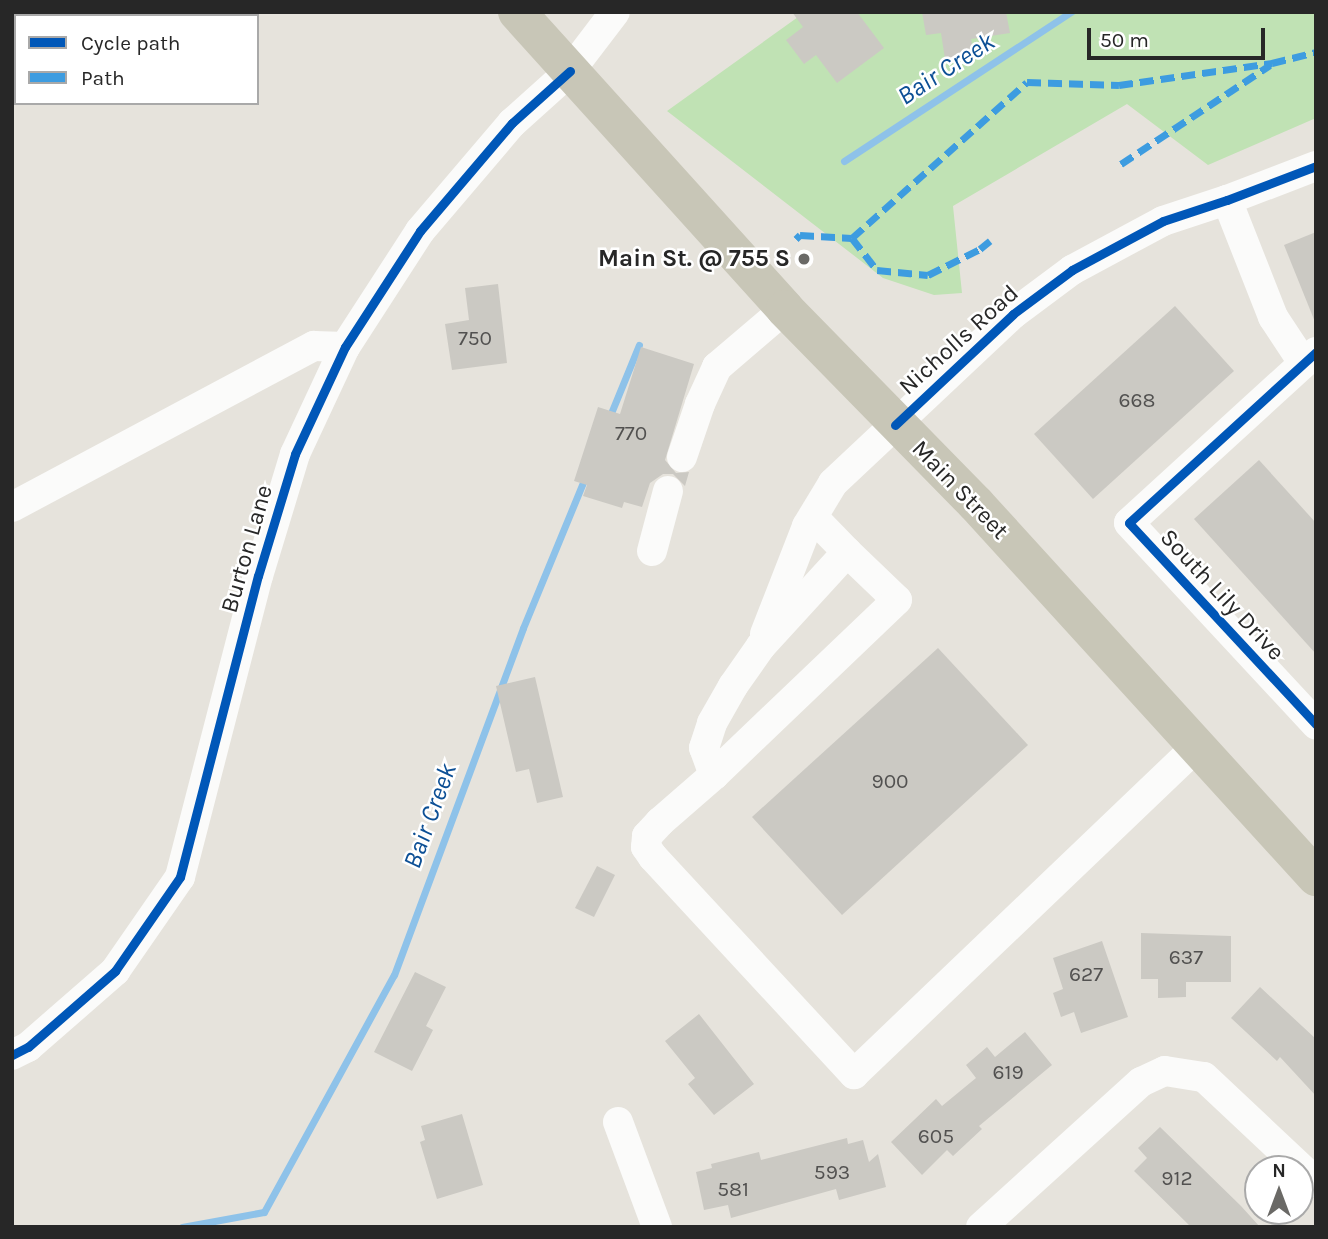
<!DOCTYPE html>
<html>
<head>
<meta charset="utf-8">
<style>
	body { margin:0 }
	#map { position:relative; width:1328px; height:1239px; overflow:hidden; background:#e6e3dc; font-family:Karla,sans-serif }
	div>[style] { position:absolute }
	.green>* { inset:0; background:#c0e2b4 }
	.stream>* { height:7px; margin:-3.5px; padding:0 3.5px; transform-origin:3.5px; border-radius:3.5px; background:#8ec2e9 }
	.building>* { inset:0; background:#cbc9c3 }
	.minor>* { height:30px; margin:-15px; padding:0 15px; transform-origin:15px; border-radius:15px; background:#fbfbfa }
	.major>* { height:38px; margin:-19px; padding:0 19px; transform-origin:19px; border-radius:19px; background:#c8c6b7 }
	.quiet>* { height:7px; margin-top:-3.5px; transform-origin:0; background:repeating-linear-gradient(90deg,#3d9ce0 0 14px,transparent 0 21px) }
	.cycleway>* { height:9px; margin:-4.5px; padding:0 4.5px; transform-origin:4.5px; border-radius:4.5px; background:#0057b8 }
	.dots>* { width:19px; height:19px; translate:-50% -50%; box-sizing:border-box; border:4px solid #fff; border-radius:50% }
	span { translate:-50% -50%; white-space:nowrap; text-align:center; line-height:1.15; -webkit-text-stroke:5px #fff; paint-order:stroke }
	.number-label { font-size:21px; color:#525150 }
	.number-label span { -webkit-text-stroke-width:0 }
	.poi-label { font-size:24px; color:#272727; font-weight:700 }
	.right { translate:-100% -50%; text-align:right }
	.street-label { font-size:24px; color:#272727 }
	.water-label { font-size:26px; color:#0c4f95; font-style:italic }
	.frame { position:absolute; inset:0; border:14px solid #272727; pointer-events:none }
	.legend { position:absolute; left:14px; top:14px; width:245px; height:91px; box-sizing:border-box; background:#fff; border:2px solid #a9a9a9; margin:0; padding:9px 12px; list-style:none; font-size:21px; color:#272727 }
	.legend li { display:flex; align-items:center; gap:14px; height:35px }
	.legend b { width:35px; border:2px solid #a9a9a9 }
	.north { position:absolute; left:1244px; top:1155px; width:70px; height:70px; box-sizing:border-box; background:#fff; border:2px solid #a9a9a9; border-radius:50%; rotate:0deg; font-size:19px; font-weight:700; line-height:28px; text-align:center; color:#272727 }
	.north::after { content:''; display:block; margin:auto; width:24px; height:32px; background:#6a6966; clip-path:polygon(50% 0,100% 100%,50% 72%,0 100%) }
	.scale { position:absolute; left:1087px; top:28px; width:178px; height:32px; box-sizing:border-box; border:4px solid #272727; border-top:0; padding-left:9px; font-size:21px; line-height:24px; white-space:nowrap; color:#272727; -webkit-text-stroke:5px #fff; paint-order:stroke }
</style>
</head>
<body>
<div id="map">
	<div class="green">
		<i style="clip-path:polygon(805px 12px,1316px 12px,1316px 118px,1208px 165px,1127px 104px,953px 206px,962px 293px,934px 295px,883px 278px,667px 111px)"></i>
	</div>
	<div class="stream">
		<i style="left:844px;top:161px;width:272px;rotate:-33.3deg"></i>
		<i style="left:609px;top:418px;width:79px;rotate:-67.7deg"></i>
		<i style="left:182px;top:1227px;width:83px;rotate:-10.4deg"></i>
		<i style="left:264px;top:1212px;width:270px;rotate:-61.3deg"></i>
		<i style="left:394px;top:975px;width:370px;rotate:-69.6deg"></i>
		<i style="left:523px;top:628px;width:165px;rotate:-67.6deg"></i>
	</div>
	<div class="building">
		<i style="clip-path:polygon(792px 12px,857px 12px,884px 48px,837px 83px,816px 55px,804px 64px,786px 40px,803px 27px)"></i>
		<i style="clip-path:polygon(922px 12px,1006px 12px,1010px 33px,971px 39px,974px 54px,945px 59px,941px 33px,926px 35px)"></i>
		<i style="clip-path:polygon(1316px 232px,1316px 322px,1315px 322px,1284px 245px)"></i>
		<i style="clip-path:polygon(498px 284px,507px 363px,452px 370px,445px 324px,469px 320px,465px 288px)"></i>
		<i style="clip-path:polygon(1175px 306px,1234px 371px,1093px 499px,1034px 434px)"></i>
		<i style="clip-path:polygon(641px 347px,694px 364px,665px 460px,676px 473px,689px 472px,685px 486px,673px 474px,663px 474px,650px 483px,642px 507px,624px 502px,622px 508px,583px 496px,587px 485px,574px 481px,598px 407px,620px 414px)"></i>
		<i style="clip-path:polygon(1259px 460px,1316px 523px,1316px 654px,1194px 519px)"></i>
		<i style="clip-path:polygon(938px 648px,1028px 745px,842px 915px,752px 817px)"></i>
		<i style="clip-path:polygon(535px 677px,563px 797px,537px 803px,529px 769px,516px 772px,496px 686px)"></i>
		<i style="clip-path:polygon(597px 866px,615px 875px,594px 917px,575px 908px)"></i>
		<i style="clip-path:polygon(1141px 933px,1231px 936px,1231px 982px,1186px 982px,1186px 997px,1158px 998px,1158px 979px,1141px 979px)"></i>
		<i style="clip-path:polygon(1102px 941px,1128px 1017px,1081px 1033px,1074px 1012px,1061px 1017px,1053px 993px,1063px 989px,1053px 958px)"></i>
		<i style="clip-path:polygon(415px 972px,446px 987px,426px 1026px,433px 1030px,412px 1071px,374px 1052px)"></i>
		<i style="clip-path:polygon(1260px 987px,1316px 1039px,1316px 1096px,1280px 1057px,1277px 1061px,1231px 1018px)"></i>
		<i style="clip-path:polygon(699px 1014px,754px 1084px,714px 1115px,688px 1084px,695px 1078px,665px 1041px)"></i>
		<i style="clip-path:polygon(1025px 1032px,1052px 1065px,979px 1126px,982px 1129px,953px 1156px,947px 1150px,922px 1175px,891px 1142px,936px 1099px,942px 1106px,976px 1078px,966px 1065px,987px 1047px,995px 1057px)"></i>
		<i style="clip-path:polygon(462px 1114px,483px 1185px,437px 1199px,420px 1142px,425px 1140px,421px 1126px)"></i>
		<i style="clip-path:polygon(1160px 1127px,1241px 1206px,1260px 1227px,1191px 1227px,1134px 1171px,1147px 1158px,1138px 1148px)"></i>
		<i style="clip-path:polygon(847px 1138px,848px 1144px,863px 1140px,869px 1162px,878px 1154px,886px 1187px,839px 1200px,836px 1189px,731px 1218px,728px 1205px,704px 1210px,696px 1172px,712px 1168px,711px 1164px,759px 1152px,761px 1160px)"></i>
	</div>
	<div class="minor">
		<i style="left:1227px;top:200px;width:126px;rotate:68.5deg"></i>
		<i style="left:1273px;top:317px;width:53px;rotate:56.6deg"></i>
		<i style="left:1316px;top:352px;width:253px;rotate:137.6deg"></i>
		<i style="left:1129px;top:523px;width:275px;rotate:47.1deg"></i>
		<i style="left:682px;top:457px;width:56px;rotate:-71.2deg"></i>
		<i style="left:700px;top:404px;width:41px;rotate:-65.3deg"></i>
		<i style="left:717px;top:367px;width:89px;rotate:-40.5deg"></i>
		<i style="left:12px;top:507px;width:342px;rotate:-28.1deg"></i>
		<i style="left:314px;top:346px;width:31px;rotate:2deg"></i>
		<i style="left:813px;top:517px;width:49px;rotate:45.8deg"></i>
		<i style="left:652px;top:551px;width:62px;rotate:-75.1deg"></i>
		<i style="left:765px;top:634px;width:116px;rotate:-68.7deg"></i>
		<i style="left:807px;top:526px;width:50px;rotate:-58.8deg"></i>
		<i style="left:833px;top:483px;width:247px;rotate:-43.2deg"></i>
		<i style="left:1013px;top:314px;width:74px;rotate:-36.7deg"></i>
		<i style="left:1072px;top:270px;width:103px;rotate:-28.3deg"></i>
		<i style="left:1163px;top:221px;width:67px;rotate:-18.2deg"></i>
		<i style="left:1227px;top:200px;width:95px;rotate:-20.9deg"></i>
		<i style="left:714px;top:775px;width:29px;rotate:-110deg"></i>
		<i style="left:704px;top:748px;width:26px;rotate:-72deg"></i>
		<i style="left:712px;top:723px;width:43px;rotate:-60.4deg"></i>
		<i style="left:733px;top:686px;width:49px;rotate:-55deg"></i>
		<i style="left:761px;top:646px;width:127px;rotate:-47.5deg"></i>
		<i style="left:847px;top:552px;width:69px;rotate:43.8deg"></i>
		<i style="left:897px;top:600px;width:253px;rotate:136.3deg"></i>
		<i style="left:714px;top:775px;width:72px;rotate:139deg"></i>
		<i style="left:660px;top:822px;width:19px;rotate:133deg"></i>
		<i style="left:647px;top:836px;width:11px;rotate:95deg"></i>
		<i style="left:646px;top:847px;width:12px;rotate:55deg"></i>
		<i style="left:653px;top:857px;width:296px;rotate:47.2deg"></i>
		<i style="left:854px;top:1074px;width:475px;rotate:-43.7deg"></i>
		<i style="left:12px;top:1055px;width:18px;rotate:-27deg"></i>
		<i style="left:28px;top:1047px;width:116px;rotate:-41.1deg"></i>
		<i style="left:115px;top:971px;width:114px;rotate:-55.3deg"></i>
		<i style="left:180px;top:877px;width:311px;rotate:-75.5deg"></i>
		<i style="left:258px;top:576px;width:127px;rotate:-73.1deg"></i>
		<i style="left:295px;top:454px;width:118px;rotate:-65deg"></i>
		<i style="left:345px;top:347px;width:138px;rotate:-57.1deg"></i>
		<i style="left:420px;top:231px;width:142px;rotate:-49.6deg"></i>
		<i style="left:512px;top:123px;width:78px;rotate:-41.9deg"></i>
		<i style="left:570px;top:71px;width:74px;rotate:-52.7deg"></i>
		<i style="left:618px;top:1122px;width:112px;rotate:69.6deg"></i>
		<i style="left:981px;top:1227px;width:216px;rotate:-42.2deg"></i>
		<i style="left:1141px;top:1082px;width:26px;rotate:-25deg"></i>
		<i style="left:1165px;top:1071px;width:39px;rotate:9deg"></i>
		<i style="left:1204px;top:1077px;width:154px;rotate:43.2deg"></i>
	</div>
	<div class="major">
		<i style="left:517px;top:12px;width:400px;rotate:47.9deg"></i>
		<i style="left:785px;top:309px;width:273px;rotate:45.6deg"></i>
		<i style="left:976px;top:504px;width:505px;rotate:47.65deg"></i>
	</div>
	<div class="quiet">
		<i style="left:1121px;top:164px;width:179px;rotate:-33.6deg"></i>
		<i style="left:852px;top:238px;width:41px;rotate:52deg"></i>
		<i style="left:877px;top:270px;width:51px;rotate:5.6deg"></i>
		<i style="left:928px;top:275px;width:58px;rotate:-26.6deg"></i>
		<i style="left:980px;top:249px;width:13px;rotate:-39deg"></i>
		<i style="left:796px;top:239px;width:6px;rotate:-45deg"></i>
		<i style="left:800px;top:235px;width:52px;rotate:3.3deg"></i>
		<i style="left:852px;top:238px;width:234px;rotate:-41.7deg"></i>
		<i style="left:1027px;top:82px;width:92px;rotate:1.9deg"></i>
		<i style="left:1119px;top:85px;width:155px;rotate:-8.2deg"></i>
		<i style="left:1272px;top:63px;width:45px;rotate:-14deg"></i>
	</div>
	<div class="cycleway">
		<i style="left:1316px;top:352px;width:253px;rotate:137.6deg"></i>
		<i style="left:1129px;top:523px;width:275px;rotate:47.1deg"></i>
		<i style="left:895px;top:425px;width:162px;rotate:-43.2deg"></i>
		<i style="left:1013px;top:314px;width:74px;rotate:-36.7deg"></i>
		<i style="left:1072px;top:270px;width:103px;rotate:-28.3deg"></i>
		<i style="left:1163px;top:221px;width:67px;rotate:-18.2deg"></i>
		<i style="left:1227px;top:200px;width:95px;rotate:-20.9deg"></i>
		<i style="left:12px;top:1055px;width:18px;rotate:-27deg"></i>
		<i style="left:28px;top:1047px;width:116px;rotate:-41.1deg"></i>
		<i style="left:115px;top:971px;width:114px;rotate:-55.3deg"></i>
		<i style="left:180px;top:877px;width:311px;rotate:-75.5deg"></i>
		<i style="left:258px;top:576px;width:127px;rotate:-73.1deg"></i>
		<i style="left:295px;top:454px;width:118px;rotate:-65deg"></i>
		<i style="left:345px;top:347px;width:138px;rotate:-57.1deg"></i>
		<i style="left:420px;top:231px;width:142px;rotate:-49.6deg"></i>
		<i style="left:512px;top:123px;width:78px;rotate:-41.9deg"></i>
	</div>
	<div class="dots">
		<i style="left:804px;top:259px;background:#6a6966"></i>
	</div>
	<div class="number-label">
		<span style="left:475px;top:338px">750</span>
		<span style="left:1137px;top:400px">668</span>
		<span style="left:631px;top:433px">770</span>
		<span style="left:890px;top:781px">900</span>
		<span style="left:1186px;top:957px">637</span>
		<span style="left:1086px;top:974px">627</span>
		<span style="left:1008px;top:1072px">619</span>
		<span style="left:936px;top:1136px">605</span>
		<span style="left:832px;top:1172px">593</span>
		<span style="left:1177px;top:1178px">912</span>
		<span style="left:733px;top:1189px">581</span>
	</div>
	<div class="poi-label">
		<span class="right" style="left:790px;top:259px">Main St. @ 755 S</span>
	</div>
	<div class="street-label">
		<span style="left:959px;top:340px;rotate:-42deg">Nicholls Road</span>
		<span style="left:960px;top:490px;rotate:46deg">Main Street</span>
		<span style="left:247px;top:549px;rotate:-74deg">Burton Lane</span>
		<span style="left:1222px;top:595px;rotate:47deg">South Lily Drive</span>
	</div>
	<div class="water-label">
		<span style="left:946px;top:69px;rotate:-33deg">Bair Creek</span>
		<span style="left:430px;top:816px;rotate:-70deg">Bair Creek</span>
	</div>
	<div class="frame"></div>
	<ul class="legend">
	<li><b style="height:9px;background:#0057b8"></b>Cycle path</li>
	<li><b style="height:9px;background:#3d9ce0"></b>Path</li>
	</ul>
	<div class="north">N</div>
	<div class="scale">50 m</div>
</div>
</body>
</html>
